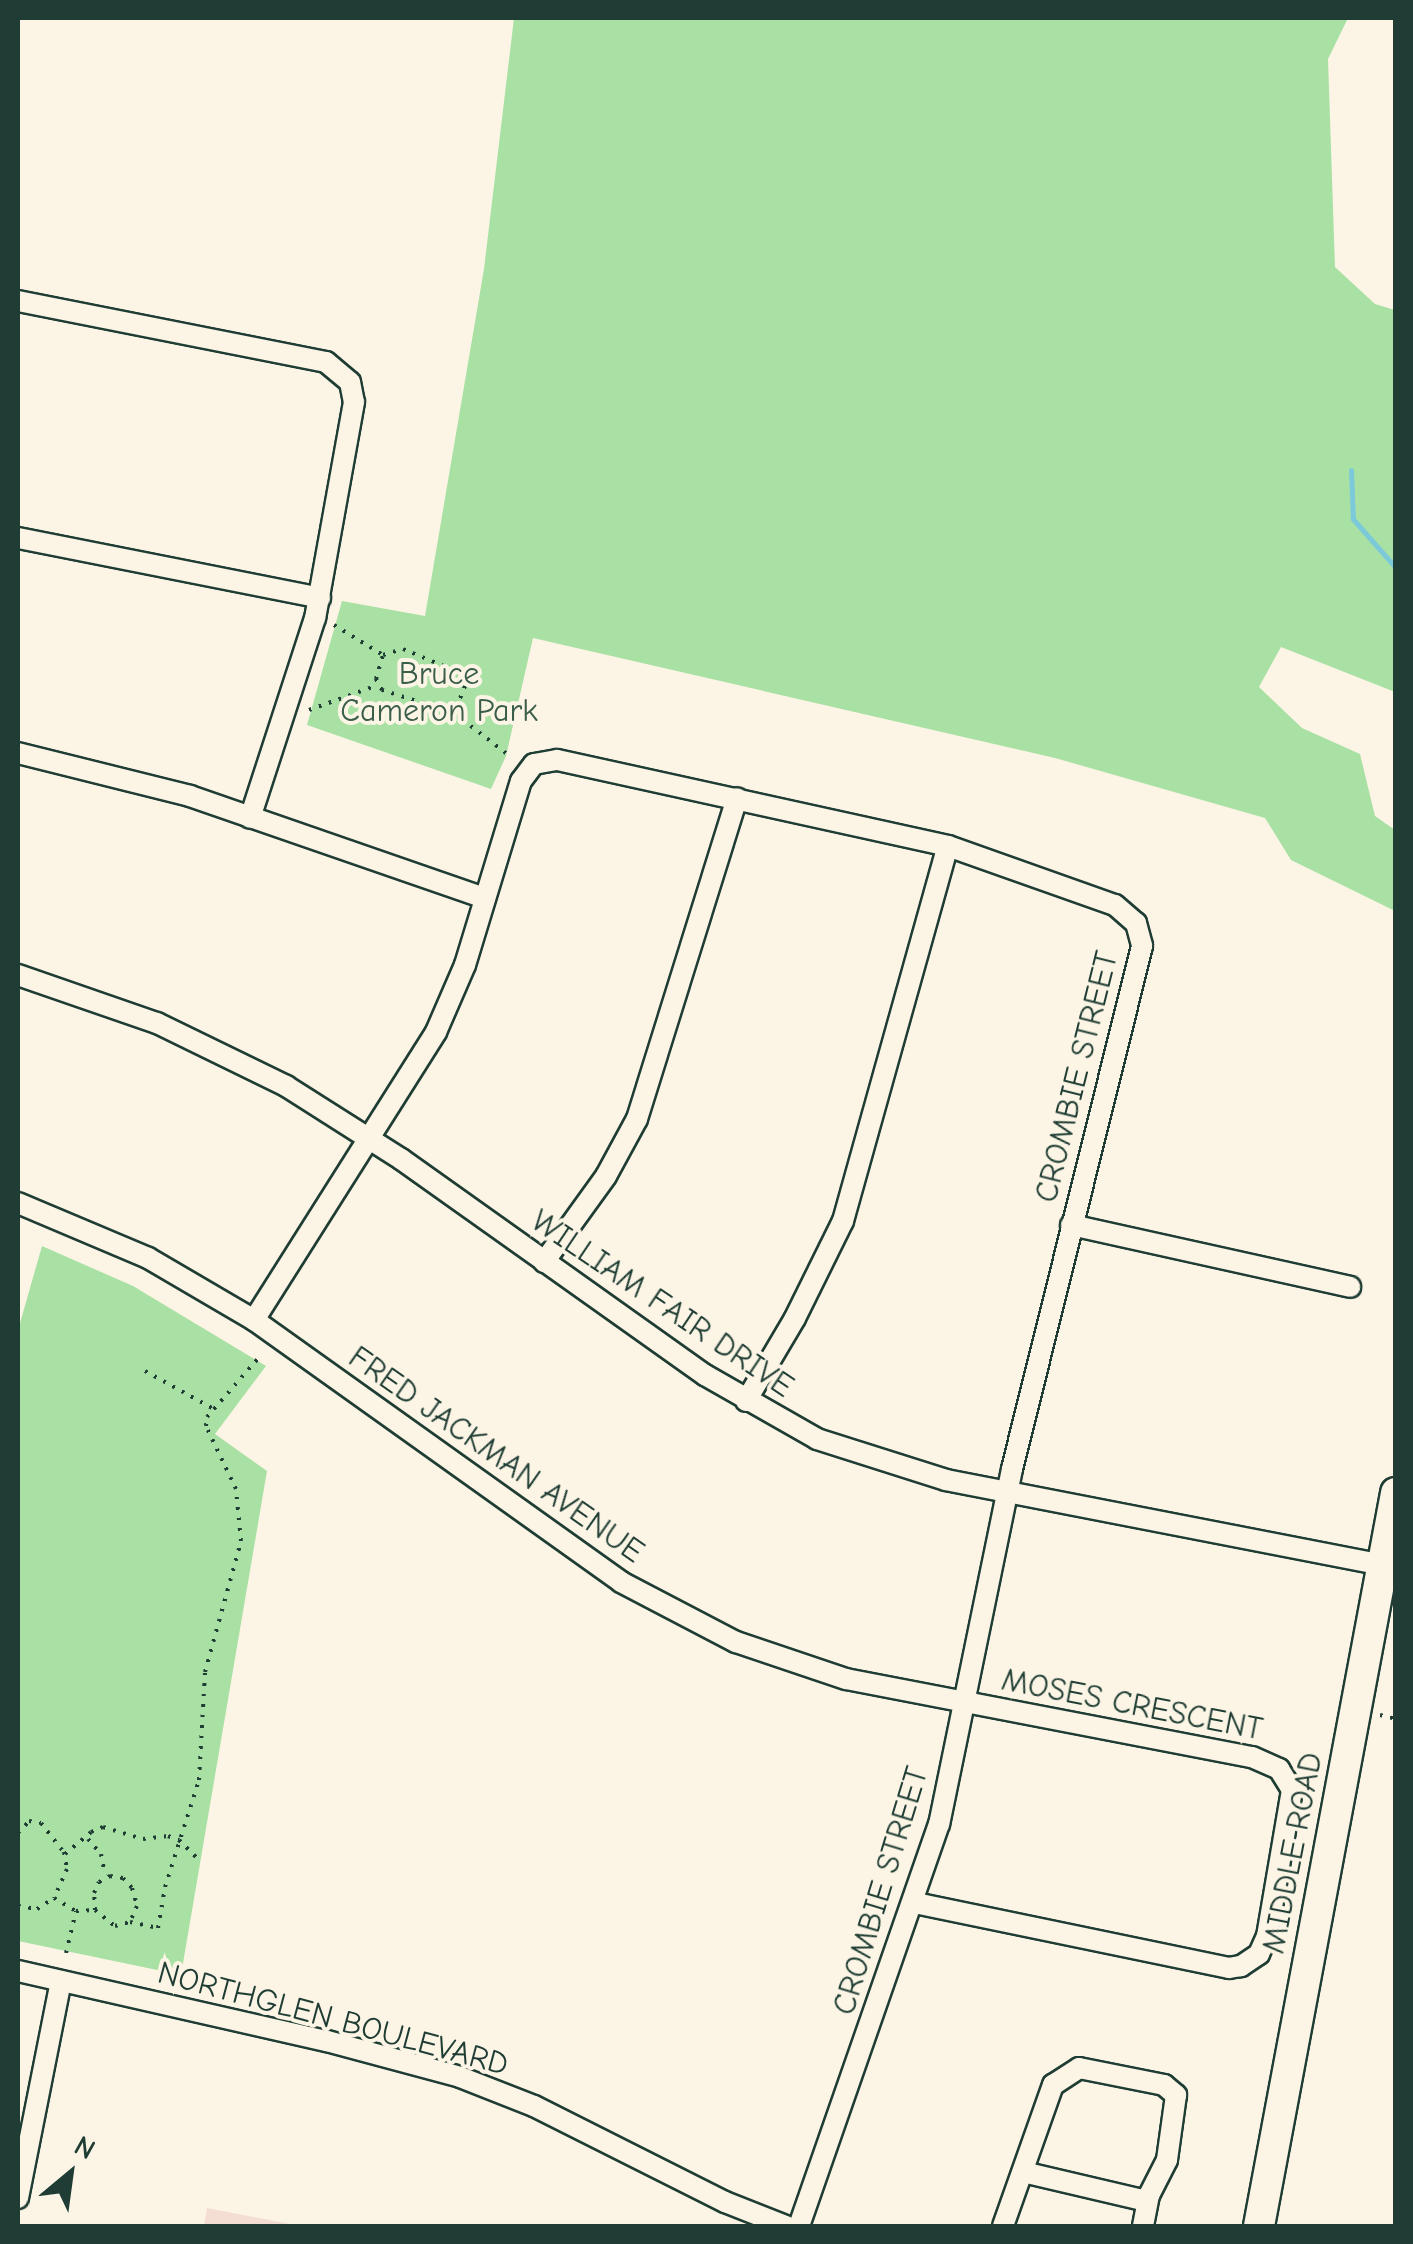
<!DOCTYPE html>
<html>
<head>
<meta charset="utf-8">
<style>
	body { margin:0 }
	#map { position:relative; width:1413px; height:2244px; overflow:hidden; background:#fcf5e5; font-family:"Comic Neue",sans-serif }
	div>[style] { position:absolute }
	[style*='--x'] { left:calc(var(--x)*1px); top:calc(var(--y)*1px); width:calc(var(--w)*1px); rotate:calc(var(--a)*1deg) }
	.built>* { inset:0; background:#f4ddd2 }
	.green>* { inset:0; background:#a9e1a5 }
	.stream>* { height:5px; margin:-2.5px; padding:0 2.5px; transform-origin:2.5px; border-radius:2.5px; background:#7cc9da }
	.path>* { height:4px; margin-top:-2px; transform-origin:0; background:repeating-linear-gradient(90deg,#1f3d34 0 2.5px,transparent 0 10.5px) }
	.roads { filter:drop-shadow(2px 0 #1f3d34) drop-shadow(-2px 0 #1f3d34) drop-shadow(0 2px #1f3d34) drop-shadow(0 -2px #1f3d34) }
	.street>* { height:20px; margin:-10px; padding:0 10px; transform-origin:10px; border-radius:10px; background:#fcf5e5 }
	.secondary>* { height:30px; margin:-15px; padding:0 15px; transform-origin:15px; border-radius:15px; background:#fcf5e5 }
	span { translate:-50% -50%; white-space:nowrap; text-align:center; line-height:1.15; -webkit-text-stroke:8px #fcf5e5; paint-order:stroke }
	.park-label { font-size:32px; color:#3b5e4b }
	.street-label { font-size:32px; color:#1f3d34 }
	.frame { position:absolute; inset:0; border:20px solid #1f3d34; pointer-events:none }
	.north { position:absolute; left:20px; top:2124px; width:100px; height:100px; -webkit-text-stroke:8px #fcf5e5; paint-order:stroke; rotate:29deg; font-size:28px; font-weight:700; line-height:40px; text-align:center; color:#1f3d34 }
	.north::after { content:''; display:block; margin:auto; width:35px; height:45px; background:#1f3d34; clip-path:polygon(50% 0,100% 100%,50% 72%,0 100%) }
</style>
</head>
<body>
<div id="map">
	<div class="built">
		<i style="clip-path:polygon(207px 2208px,300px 2226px,204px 2226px)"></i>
	</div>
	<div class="green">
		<i style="clip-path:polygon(514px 18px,1348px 18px,1328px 59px,1335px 267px,1375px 304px,1395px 310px,1395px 692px,1281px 647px,1259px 687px,1302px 728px,1360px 754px,1375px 816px,1395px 830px,1395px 911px,1291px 860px,1265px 818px,1055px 758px,533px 638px,506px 756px,491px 789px,307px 725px,342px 601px,425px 616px,484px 269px)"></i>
		<i style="clip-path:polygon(42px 1246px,133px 1286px,266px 1366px,215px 1434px,267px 1471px,181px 1975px,18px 1941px,18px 1330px)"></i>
	</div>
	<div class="stream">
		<i style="--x:1351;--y:470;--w:49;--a:87.7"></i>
		<i style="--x:1353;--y:519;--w:65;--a:48.7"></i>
	</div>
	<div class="path">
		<i style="--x:334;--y:625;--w:57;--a:31.5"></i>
		<i style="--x:309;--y:710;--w:73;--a:-19.9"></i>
		<i style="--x:454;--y:713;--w:76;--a:-162.3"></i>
		<i style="--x:382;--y:690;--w:13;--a:-119"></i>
		<i style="--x:376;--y:679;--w:25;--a:-74"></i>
		<i style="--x:383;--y:655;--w:21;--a:-17"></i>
		<i style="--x:403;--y:649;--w:60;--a:22.7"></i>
		<i style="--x:458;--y:672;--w:16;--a:63"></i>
		<i style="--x:465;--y:686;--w:29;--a:112"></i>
		<i style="--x:454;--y:713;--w:72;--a:37.7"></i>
		<i style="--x:145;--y:1371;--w:77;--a:28.9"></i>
		<i style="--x:1380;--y:1715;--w:16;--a:14"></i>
		<i style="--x:18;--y:1833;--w:16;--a:-47"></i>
		<i style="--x:29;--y:1821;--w:12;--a:9"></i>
		<i style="--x:41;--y:1823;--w:37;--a:52"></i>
		<i style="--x:64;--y:1852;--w:17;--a:80"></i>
		<i style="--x:67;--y:1869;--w:32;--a:114"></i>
		<i style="--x:88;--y:1839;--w:20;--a:49"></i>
		<i style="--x:101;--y:1854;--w:21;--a:79"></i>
		<i style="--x:18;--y:1848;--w:12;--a:90"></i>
		<i style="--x:65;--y:1854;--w:34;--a:-40"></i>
		<i style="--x:91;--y:1832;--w:13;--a:-23"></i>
		<i style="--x:103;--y:1827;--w:42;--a:16.7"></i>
		<i style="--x:143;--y:1839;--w:25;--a:-7"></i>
		<i style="--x:168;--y:1836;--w:12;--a:20"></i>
		<i style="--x:179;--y:1840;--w:30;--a:45"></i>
		<i style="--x:18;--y:1906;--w:19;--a:9"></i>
		<i style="--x:37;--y:1909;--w:20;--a:-33"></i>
		<i style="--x:54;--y:1898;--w:26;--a:31"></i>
		<i style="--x:95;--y:1910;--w:17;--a:-93"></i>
		<i style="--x:94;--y:1893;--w:12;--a:-66"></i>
		<i style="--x:99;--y:1882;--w:13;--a:-29"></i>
		<i style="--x:110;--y:1876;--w:13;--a:9"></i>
		<i style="--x:123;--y:1878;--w:13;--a:48"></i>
		<i style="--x:132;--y:1888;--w:19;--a:74"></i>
		<i style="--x:137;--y:1906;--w:17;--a:114"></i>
		<i style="--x:66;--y:1953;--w:43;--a:-76.6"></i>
		<i style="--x:76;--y:1911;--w:19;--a:-3"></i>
		<i style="--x:95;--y:1910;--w:26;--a:39"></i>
		<i style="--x:115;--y:1926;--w:16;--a:-15"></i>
		<i style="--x:130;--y:1922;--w:29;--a:12"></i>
		<i style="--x:158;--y:1928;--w:42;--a:-80.3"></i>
		<i style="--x:165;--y:1887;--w:112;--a:-72.4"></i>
		<i style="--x:199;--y:1780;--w:108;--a:-86.8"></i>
		<i style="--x:205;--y:1672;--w:136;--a:-74.6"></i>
		<i style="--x:241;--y:1541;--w:52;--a:-95.5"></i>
		<i style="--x:236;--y:1489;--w:70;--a:-115.5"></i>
		<i style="--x:206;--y:1426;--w:9;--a:-84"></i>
		<i style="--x:207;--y:1417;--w:82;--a:-48.9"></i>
	</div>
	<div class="roads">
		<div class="street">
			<i style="--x:18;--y:301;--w:314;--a:11.2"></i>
			<i style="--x:326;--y:362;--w:31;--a:40"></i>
			<i style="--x:350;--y:382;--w:20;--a:79"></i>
			<i style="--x:354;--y:402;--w:219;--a:100.2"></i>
			<i style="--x:315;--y:618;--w:210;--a:108"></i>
			<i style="--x:18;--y:538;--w:308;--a:11.2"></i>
			<i style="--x:18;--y:753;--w:177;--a:14"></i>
			<i style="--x:190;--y:796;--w:312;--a:19.1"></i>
			<i style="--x:18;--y:975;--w:147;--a:19.1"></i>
			<i style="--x:157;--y:1023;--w:144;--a:26"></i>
			<i style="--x:286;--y:1086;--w:136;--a:32.4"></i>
			<i style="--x:401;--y:1159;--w:373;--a:35.4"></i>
			<i style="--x:705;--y:1375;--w:129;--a:29.7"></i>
			<i style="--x:817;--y:1439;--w:135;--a:17.6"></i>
			<i style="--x:946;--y:1480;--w:445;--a:11"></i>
			<i style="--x:18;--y:1203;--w:141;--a:22.9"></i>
			<i style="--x:148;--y:1258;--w:123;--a:30.3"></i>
			<i style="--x:254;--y:1320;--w:451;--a:35.5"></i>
			<i style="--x:621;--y:1582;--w:130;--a:27.6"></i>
			<i style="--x:736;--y:1642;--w:116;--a:18.6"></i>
			<i style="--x:846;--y:1679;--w:413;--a:10.9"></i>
			<i style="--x:1252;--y:1757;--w:30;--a:24"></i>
			<i style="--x:1279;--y:1769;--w:25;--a:58"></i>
			<i style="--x:1292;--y:1790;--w:148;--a:99.7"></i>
			<i style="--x:1267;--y:1936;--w:20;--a:114"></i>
			<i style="--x:1259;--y:1954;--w:22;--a:146"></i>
			<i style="--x:1241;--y:1966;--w:12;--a:171"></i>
			<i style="--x:1229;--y:1968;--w:321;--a:-168.3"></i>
			<i style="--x:1071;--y:1225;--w:286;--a:12.5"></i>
			<i style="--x:544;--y:1262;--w:106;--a:-54.2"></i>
			<i style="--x:606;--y:1176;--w:65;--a:-61.5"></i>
			<i style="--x:637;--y:1119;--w:336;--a:-72.7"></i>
			<i style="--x:254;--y:1320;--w:341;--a:-57.7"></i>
			<i style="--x:436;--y:1032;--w:73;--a:-66.6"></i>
			<i style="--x:465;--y:965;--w:192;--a:-73.1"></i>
			<i style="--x:521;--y:781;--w:21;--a:-53"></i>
			<i style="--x:534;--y:764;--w:23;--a:-10"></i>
			<i style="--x:557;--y:760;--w:400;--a:12.4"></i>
			<i style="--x:948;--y:846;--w:177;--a:19.5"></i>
			<i style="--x:1115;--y:905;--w:28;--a:41"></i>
			<i style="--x:1136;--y:923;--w:24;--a:75"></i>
			<i style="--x:1142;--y:946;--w:539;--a:103.96"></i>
			<i style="--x:1012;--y:1469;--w:362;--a:101.6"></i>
			<i style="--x:939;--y:1824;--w:426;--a:109.2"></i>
			<i style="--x:746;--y:1401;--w:96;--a:-59.4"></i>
			<i style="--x:795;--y:1318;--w:108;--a:-63.7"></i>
			<i style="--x:843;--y:1221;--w:389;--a:-74.4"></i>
			<i style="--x:18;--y:1971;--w:317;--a:12.8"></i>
			<i style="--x:327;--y:2041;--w:138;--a:15.1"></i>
			<i style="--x:460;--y:2077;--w:79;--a:21.4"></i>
			<i style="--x:534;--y:2106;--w:214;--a:26.7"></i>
			<i style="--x:725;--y:2202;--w:66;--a:21.5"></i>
			<i style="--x:1023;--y:2172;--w:127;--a:13.2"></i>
			<i style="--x:18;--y:2198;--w:221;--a:-78.8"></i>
			<i style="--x:1003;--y:2226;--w:150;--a:-70.5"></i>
			<i style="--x:1053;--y:2085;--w:31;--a:-33"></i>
			<i style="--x:1079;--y:2068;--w:87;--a:11.3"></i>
			<i style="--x:1164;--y:2085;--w:16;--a:40"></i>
			<i style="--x:1176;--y:2095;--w:66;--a:97.9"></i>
			<i style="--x:1167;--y:2160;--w:39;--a:117"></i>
			<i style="--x:1149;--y:2195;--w:32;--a:101"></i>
		</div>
		<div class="secondary">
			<i style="--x:1259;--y:2226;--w:746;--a:-79.41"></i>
		</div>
	</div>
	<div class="park-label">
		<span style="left:439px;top:693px">Bruce<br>Cameron Park</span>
	</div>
	<div class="street-label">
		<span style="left:1077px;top:1077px;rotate:-76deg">CROMBIE STREET</span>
		<span style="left:662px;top:1304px;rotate:34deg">WILLIAM FAIR DRIVE</span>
		<span style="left:496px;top:1455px;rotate:35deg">FRED JACKMAN AVENUE</span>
		<span style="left:1132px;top:1705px;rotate:11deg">MOSES CRESCENT</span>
		<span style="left:1293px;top:1853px;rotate:-79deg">MIDDLE ROAD</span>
		<span style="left:881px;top:1891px;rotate:-73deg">CROMBIE STREET</span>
		<span style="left:333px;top:2019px;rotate:15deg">NORTHGLEN BOULEVARD</span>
	</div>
	<div class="frame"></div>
	<div class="north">N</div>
</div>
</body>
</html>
